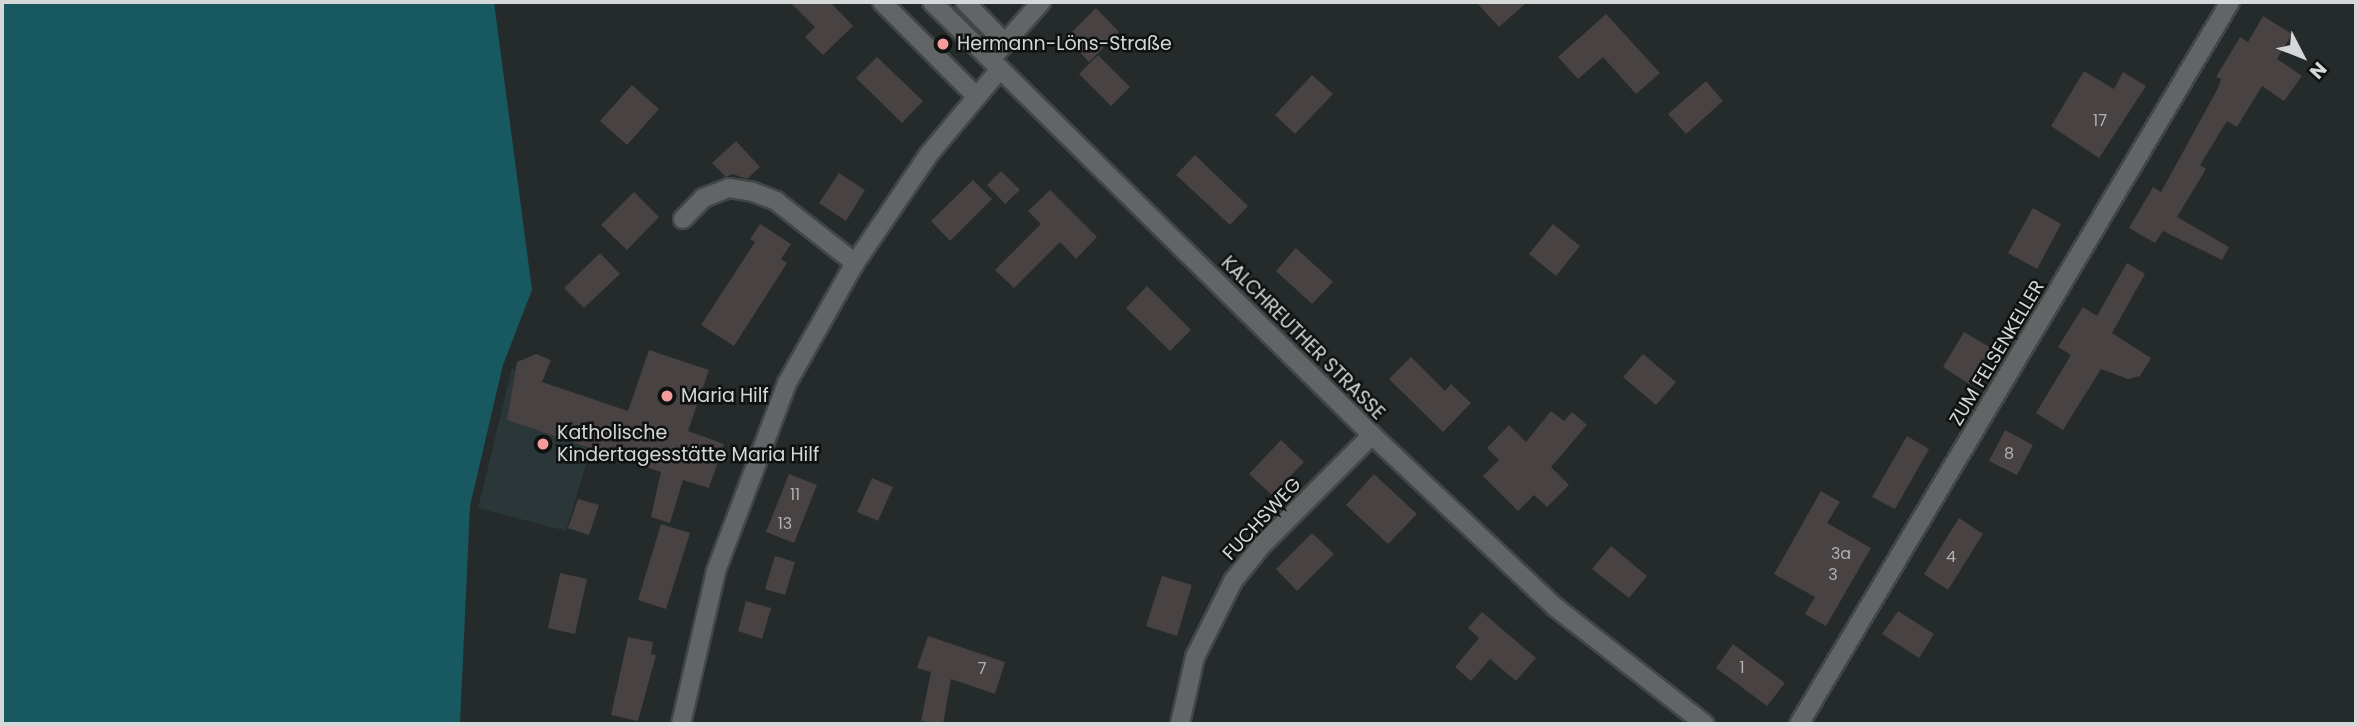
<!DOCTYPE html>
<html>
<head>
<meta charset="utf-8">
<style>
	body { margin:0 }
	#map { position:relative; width:2358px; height:726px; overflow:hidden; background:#252a2b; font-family:Poppins,sans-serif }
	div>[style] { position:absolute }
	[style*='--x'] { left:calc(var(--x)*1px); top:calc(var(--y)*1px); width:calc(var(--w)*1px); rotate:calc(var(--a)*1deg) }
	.built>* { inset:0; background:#2a3638 }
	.forest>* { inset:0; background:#185860 }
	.building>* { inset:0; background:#484242 }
	.roads { filter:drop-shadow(2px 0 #414647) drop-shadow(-2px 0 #414647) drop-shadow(0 2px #414647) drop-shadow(0 -2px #414647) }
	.minor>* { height:18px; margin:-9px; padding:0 9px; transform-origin:9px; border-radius:9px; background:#626465 }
	.dots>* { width:19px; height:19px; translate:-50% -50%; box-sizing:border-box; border:4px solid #101212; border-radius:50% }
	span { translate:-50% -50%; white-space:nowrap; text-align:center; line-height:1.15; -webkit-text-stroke:5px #101212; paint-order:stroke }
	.number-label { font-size:16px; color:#b2b2b3 }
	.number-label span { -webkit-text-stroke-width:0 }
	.poi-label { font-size:19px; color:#d5d8d9 }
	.left { translate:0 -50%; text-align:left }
	.street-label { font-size:19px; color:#d5d8d9 }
	.frame { position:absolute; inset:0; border:4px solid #d5d8d9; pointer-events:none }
	.north { position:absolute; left:2267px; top:21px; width:70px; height:70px; -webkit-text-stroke:5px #101212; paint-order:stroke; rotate:132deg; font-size:19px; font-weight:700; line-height:28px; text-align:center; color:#d5d8d9 }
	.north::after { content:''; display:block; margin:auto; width:24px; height:32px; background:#d5d8d9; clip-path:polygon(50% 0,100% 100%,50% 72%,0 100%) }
</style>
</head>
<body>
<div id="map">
	<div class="built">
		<i style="clip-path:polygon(512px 368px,601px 415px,566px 531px,478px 508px)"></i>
	</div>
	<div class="forest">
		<i style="clip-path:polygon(2px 2px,494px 2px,532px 290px,503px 365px,470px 506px,460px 724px,2px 724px)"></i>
	</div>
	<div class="building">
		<i style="clip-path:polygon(790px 2px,830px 2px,853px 26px,823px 55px,805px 37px,815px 27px)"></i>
		<i style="clip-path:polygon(1476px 2px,1527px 2px,1499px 27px)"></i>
		<i style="clip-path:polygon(1096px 8px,1119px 32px,1089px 62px,1066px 38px)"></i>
		<i style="clip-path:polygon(1606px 14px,1660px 73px,1636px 94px,1603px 57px,1578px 79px,1558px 57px)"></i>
		<i style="clip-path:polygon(2263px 16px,2292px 34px,2277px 59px,2302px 76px,2284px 101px,2262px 86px,2237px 127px,2227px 121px,2200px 165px,2206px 169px,2177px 217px,2229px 247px,2222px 260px,2163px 231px,2155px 243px,2129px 228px,2153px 187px,2161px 192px,2218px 88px,2221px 79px,2216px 77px,2240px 37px,2248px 42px)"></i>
		<i style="clip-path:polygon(1098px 55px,1130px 87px,1111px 106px,1079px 74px)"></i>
		<i style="clip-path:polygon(877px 57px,923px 101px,902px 123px,856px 78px)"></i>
		<i style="clip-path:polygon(2084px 71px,2114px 89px,2123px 72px,2146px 86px,2099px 158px,2051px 126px)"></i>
		<i style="clip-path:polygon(1312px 75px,1333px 94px,1295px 134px,1275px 115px)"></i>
		<i style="clip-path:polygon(1706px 81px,1723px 101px,1686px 134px,1668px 114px)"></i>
		<i style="clip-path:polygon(632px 85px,659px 109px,627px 145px,600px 121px)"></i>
		<i style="clip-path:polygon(736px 141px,760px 167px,747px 179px,733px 174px,726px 177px,712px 163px)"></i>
		<i style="clip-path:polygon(1195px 155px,1248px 206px,1230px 225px,1176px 175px)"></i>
		<i style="clip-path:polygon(1001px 171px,1020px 190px,1005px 204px,987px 185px)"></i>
		<i style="clip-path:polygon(839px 173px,865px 190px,846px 221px,819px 203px)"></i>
		<i style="clip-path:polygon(973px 180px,992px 199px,950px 241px,931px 221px)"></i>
		<i style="clip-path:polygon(1050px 190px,1097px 237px,1076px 259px,1060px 242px,1014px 288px,995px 270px,1041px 224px,1028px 211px)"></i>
		<i style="clip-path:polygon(634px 192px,659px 217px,627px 250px,601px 225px)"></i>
		<i style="clip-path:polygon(2033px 208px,2061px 224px,2037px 269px,2008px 253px)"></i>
		<i style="clip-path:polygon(760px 224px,791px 244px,781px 259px,787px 263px,734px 346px,701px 325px,755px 242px,750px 239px)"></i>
		<i style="clip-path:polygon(1553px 224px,1580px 246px,1556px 276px,1529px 254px)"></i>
		<i style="clip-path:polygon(1296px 248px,1333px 282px,1312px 304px,1276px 271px)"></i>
		<i style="clip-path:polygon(600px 253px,620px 274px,584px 308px,564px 288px)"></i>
		<i style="clip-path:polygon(2127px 263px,2145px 274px,2112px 333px,2151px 358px,2140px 376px,2128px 379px,2101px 369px,2063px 430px,2036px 413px,2071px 355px,2058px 347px,2083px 307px,2097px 316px)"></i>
		<i style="clip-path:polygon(1147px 286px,1191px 330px,1170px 351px,1126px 308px)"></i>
		<i style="clip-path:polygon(1964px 332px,1991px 348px,1969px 384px,1943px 367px)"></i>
		<i style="clip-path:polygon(649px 350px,709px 370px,688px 431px,724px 444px,709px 488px,683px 480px,670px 523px,651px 517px,661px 472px,507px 420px,517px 362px,536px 354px,551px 360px,542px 382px,628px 411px)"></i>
		<i style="clip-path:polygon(1643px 354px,1676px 382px,1656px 405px,1623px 377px)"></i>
		<i style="clip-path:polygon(1411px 357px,1445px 391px,1451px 384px,1471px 403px,1443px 432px,1389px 379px)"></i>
		<i style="clip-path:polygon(1551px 411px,1564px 421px,1572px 412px,1587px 425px,1551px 467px,1569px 485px,1547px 507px,1534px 495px,1518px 511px,1483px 476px,1499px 460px,1487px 448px,1509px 425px,1526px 442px)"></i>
		<i style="clip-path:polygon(2005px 430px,2033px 445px,2017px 475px,1989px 461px)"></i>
		<i style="clip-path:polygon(1907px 436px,1929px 449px,1895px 509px,1872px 497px)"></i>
		<i style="clip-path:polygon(1281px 440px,1304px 462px,1272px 495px,1249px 474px)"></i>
		<i style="clip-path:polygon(789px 474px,817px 485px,794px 543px,766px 532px)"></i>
		<i style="clip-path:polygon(1374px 474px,1417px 514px,1388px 544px,1346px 505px)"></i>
		<i style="clip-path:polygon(872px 478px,893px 487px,878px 521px,857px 512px)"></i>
		<i style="clip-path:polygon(1821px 491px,1840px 502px,1827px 523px,1871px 548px,1826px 626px,1805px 614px,1815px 597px,1774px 574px)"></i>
		<i style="clip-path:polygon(578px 499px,599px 505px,589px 535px,568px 528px)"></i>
		<i style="clip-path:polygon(1959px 518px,1983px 534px,1948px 590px,1924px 574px)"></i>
		<i style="clip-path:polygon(661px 524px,690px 533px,666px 609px,638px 600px)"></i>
		<i style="clip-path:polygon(1312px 533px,1334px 554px,1297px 591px,1276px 569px)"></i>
		<i style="clip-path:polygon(1611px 546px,1647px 576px,1629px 598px,1592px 569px)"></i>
		<i style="clip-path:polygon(775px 556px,795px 562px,785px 595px,765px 589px)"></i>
		<i style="clip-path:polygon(560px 573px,587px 579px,575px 634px,548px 628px)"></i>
		<i style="clip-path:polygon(1162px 576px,1192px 585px,1177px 636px,1146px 626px)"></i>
		<i style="clip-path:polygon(746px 601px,771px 608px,762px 639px,738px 631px)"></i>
		<i style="clip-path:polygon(1898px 611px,1934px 634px,1919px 658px,1882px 634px)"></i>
		<i style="clip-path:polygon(1482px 612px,1536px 658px,1516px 681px,1490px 659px,1471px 681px,1455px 667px,1479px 638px,1468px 628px)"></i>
		<i style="clip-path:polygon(928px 636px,1005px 662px,995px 694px,951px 679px,943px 724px,921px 721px,931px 672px,917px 668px)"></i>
		<i style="clip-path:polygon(628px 637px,653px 642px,651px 654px,656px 655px,638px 721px,611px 715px)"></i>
		<i style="clip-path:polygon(1733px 644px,1785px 683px,1767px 706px,1716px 668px)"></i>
	</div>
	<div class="roads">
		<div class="minor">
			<i style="--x:882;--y:2;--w:132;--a:45"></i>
			<i style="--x:932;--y:2;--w:617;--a:44.54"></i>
			<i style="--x:1372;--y:435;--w:251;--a:43.2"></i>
			<i style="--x:1555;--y:607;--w:190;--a:38"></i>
			<i style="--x:965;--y:2;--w:57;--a:45.7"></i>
			<i style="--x:991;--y:59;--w:76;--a:-48.7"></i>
			<i style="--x:683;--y:219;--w:29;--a:-46"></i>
			<i style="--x:703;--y:198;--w:28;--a:-21"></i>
			<i style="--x:729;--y:188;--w:24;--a:9"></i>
			<i style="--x:753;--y:192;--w:25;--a:21"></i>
			<i style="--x:776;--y:201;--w:100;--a:38.1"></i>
			<i style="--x:681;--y:724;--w:157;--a:-77.1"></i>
			<i style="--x:716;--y:571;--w:201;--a:-69.3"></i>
			<i style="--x:787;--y:383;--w:138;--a:-60.5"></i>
			<i style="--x:855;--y:263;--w:132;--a:-55.8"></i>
			<i style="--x:929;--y:154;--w:111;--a:-50.1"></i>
			<i style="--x:1180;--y:724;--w:69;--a:-77.4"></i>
			<i style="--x:1195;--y:657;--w:85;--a:-63.4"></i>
			<i style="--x:1233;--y:581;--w:46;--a:-51.1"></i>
			<i style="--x:1262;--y:545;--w:156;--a:-45"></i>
			<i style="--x:1799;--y:724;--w:841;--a:-59.16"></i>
		</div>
	</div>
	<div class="dots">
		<i style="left:943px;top:44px;background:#f59b9c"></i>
		<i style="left:667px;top:396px;background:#f59b9c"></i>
		<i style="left:543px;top:444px;background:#f59b9c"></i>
	</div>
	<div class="number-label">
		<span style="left:2100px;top:121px">17</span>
		<span style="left:2009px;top:454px">8</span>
		<span style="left:795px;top:495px">11</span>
		<span style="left:785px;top:524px">13</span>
		<span style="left:1841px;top:554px">3a</span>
		<span style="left:1951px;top:557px">4</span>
		<span style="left:1833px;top:575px">3</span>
		<span style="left:1742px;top:668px">1</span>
		<span style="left:982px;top:669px">7</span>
	</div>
	<div class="poi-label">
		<span class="left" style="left:957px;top:44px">Hermann-Löns-Straße</span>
		<span class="left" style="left:681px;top:396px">Maria Hilf</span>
		<span class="left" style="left:557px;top:444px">Katholische<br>Kindertagesstätte Maria Hilf</span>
	</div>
	<div class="street-label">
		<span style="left:1303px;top:338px;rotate:45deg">KALCHREUTHER STRASSE</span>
		<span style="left:1997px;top:353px;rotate:-59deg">ZUM FELSENKELLER</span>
		<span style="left:1262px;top:519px;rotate:-47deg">FUCHSWEG</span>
	</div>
	<div class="frame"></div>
	<div class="north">N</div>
</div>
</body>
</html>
